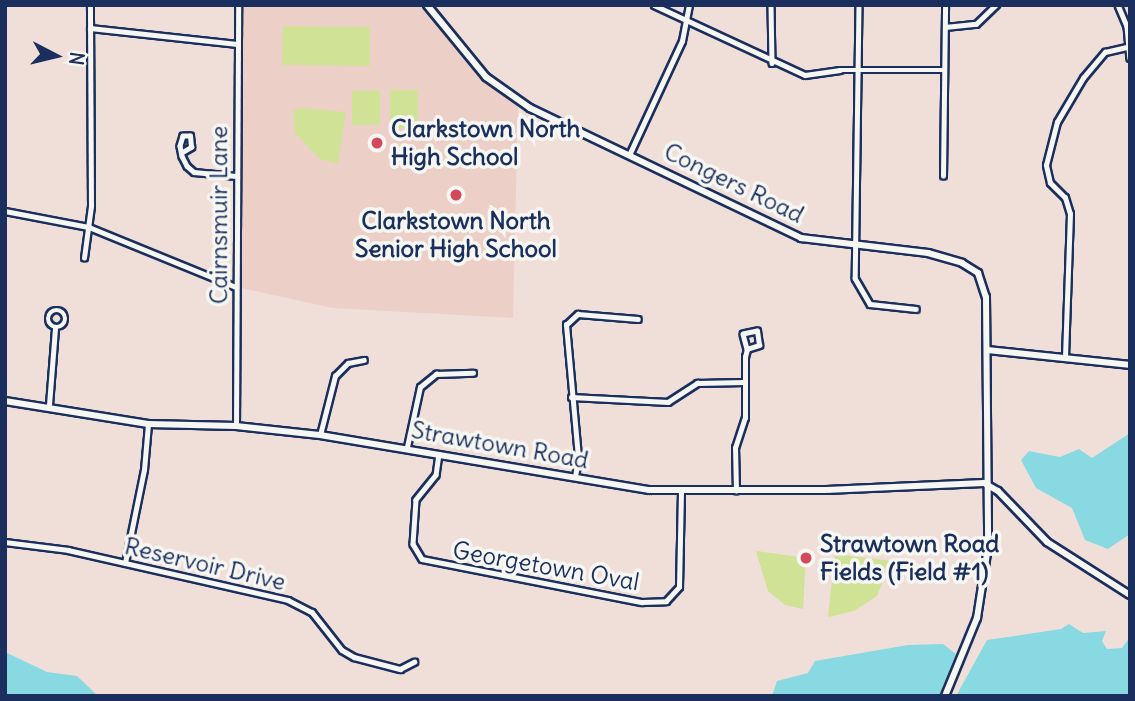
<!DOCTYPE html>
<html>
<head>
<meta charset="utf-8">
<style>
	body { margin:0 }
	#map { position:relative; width:1135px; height:701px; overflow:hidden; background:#f0dfd8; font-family:Delius,sans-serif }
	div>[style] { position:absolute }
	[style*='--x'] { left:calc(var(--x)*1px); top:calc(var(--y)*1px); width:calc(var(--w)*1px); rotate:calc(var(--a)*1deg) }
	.built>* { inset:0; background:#eccfc6 }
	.green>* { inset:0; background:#cfe296 }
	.water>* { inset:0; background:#88d9e2 }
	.pier>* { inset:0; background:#f0dfd8 }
	.roads { filter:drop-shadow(2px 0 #1b2f5e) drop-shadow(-2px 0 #1b2f5e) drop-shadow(0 2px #1b2f5e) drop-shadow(0 -2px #1b2f5e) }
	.minor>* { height:4.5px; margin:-2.25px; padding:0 2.25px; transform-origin:2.25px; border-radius:2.25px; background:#f6f6f2 }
	.minor>.ring { margin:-2.25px; padding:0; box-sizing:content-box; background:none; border:4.5px solid #f6f6f2; border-radius:50% }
	.tertiary>* { height:6px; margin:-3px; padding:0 3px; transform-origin:3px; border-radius:3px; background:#f6f6f2 }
	.dots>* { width:19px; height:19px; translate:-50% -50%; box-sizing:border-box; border:4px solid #f6f6f2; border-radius:50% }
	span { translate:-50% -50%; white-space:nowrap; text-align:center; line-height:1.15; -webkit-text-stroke:7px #f6f6f2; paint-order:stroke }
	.poi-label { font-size:24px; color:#1b2f5e; font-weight:700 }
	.left { translate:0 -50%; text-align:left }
	.street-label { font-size:24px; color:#1b2f5e }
	.frame { position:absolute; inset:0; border:7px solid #1b2f5e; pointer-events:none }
	.north { position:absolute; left:21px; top:21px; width:70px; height:70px; -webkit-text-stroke:5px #f6f6f2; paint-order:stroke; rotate:97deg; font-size:19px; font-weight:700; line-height:28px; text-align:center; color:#1b2f5e }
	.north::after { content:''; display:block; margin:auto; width:24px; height:32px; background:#1b2f5e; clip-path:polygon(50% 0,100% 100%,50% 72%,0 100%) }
</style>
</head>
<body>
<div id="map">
	<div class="built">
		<i style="clip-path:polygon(238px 5px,427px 5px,481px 72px,518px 102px,513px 318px,333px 308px,237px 287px)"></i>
	</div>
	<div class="green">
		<i style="clip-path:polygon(283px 26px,370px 27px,370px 66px,282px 65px)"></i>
		<i style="clip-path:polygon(380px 90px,380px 125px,352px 125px,352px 91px)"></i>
		<i style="clip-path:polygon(390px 90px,418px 90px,418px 128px,390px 128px)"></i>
		<i style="clip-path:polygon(300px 108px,346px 112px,338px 164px,320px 159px,295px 133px,293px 111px)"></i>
		<i style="clip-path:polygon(756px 551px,806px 558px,803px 609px,785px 605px,768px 591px)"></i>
		<i style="clip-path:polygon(835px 554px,891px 561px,877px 596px,854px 611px,828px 617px)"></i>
	</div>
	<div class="water">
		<i style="clip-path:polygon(1130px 433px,1130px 534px,1108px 549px,1085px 540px,1072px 508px,1036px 488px,1021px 460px,1029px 451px,1060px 457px,1079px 449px,1092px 458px)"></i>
		<i style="clip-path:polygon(1069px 624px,1083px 633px,1106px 631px,1102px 641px,1107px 649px,1122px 648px,1130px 637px,1130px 696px,956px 696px,987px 640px,1061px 629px)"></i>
		<i style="clip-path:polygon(943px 644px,956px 654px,939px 696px,772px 696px,777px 681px,808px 673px,815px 661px,908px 645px)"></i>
		<i style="clip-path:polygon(5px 652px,47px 672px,77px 676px,98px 696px,5px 696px)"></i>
	</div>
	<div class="pier">
		<i style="clip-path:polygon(979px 647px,956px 696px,952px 696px,974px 648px)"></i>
	</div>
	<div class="roads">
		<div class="minor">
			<i style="--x:654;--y:5;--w:166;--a:24.9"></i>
			<i style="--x:805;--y:75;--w:35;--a:-8"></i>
			<i style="--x:840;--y:70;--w:104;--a:0"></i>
			<i style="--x:771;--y:5;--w:58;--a:89"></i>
			<i style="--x:859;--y:5;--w:273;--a:90.8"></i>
			<i style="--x:855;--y:278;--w:30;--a:60"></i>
			<i style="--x:870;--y:304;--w:46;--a:6.2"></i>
			<i style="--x:1118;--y:5;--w:23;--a:67"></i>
			<i style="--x:1127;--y:26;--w:32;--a:85"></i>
			<i style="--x:945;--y:27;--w:31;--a:-6"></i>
			<i style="--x:976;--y:24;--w:28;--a:-44"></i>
			<i style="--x:90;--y:28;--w:148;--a:6.2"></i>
			<i style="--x:181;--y:153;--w:12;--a:-31"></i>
			<i style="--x:191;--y:147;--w:11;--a:-95"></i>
			<i style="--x:190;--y:136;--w:7;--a:180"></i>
			<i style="--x:183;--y:136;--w:10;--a:107"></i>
			<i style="--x:180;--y:146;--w:10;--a:79"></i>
			<i style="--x:182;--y:156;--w:11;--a:63"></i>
			<i style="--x:187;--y:166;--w:9;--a:41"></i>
			<i style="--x:194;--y:172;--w:42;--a:5.4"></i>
			<i style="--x:630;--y:153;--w:123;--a:-65.1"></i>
			<i style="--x:682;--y:41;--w:37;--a:-79"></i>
			<i style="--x:943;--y:176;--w:171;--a:-89.3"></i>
			<i style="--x:5;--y:211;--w:86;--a:10.8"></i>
			<i style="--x:89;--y:227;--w:159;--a:22.2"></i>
			<i style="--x:84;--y:258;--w:52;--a:-82.3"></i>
			<i style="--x:91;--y:206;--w:201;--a:-90.3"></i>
			<i class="ring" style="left:48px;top:310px;width:13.5px;height:13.5px"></i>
			<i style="--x:1065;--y:357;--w:143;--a:-88"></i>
			<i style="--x:1070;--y:214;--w:17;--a:-107"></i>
			<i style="--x:1065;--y:198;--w:21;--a:-135"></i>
			<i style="--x:1050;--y:183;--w:18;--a:-103"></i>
			<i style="--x:1046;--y:165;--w:44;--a:-75.7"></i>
			<i style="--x:1057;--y:122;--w:51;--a:-59.4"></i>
			<i style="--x:1083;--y:78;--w:34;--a:-50"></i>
			<i style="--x:1105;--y:52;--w:23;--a:-13"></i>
			<i style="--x:571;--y:397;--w:97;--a:3"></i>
			<i style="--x:668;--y:402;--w:35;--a:-33"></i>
			<i style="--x:697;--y:383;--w:47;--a:-1.2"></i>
			<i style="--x:49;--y:405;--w:77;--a:-85.5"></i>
			<i style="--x:236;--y:426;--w:421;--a:-89.7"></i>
			<i style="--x:320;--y:435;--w:61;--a:-75.7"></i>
			<i style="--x:335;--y:376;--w:18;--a:-45"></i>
			<i style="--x:348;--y:363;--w:16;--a:-11"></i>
			<i style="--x:407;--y:447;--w:61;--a:-77.8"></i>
			<i style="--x:420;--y:387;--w:21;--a:-39"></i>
			<i style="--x:436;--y:374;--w:37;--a:-2"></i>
			<i style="--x:439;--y:454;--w:21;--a:98"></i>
			<i style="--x:436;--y:475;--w:32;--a:129"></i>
			<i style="--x:416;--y:500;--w:44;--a:93.9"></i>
			<i style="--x:413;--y:544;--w:17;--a:59"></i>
			<i style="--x:422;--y:559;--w:224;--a:11.1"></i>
			<i style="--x:642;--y:602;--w:24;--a:-2"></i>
			<i style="--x:666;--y:601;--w:19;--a:-47"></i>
			<i style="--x:679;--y:587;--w:96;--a:-88.8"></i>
			<i style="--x:575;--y:477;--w:20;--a:-81"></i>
			<i style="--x:578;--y:457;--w:133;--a:-95.2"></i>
			<i style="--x:566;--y:325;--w:16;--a:-43"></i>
			<i style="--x:578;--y:314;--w:60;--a:4.8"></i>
			<i style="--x:736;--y:491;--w:43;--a:-91.3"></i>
			<i style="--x:735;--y:448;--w:32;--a:-72"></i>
			<i style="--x:745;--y:418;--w:61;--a:-90"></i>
			<i style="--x:745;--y:357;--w:8;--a:-76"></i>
			<i style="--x:747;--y:349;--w:13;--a:-18"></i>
			<i style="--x:759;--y:345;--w:14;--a:-98"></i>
			<i style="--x:757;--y:331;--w:14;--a:168"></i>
			<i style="--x:743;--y:334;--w:16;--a:75"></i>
			<i style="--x:5;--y:542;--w:64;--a:7.2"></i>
			<i style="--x:68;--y:550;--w:226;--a:12.8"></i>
			<i style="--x:288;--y:600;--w:27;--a:27"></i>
			<i style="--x:312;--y:612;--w:48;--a:51.7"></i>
			<i style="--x:342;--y:650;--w:14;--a:30"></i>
			<i style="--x:354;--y:657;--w:48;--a:14.6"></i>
			<i style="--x:400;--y:669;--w:16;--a:-27"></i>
			<i style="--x:125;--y:563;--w:95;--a:-78.5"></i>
			<i style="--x:144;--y:470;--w:46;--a:-85"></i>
		</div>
		<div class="tertiary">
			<i style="--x:427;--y:5;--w:93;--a:50.7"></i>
			<i style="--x:486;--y:77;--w:54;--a:35.2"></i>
			<i style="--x:530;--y:108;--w:301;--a:25.6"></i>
			<i style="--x:801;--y:238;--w:128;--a:6.7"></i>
			<i style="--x:928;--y:253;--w:35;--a:16"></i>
			<i style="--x:962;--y:263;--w:19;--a:32"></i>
			<i style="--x:978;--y:273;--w:25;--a:72"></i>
			<i style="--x:986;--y:297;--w:250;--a:89.5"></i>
			<i style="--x:988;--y:547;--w:72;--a:98.8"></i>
			<i style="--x:977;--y:618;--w:84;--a:112.3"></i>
			<i style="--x:988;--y:350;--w:143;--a:6"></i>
			<i style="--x:5;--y:401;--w:145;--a:9.1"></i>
			<i style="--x:148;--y:424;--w:88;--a:1.3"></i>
			<i style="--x:236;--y:426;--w:84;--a:6.1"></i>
			<i style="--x:320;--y:435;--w:334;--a:9.5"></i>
			<i style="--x:649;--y:490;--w:175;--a:0"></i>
			<i style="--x:824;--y:490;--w:160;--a:-2.5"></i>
			<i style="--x:984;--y:483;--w:16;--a:30"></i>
			<i style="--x:998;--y:491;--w:71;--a:46.1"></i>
			<i style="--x:1047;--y:542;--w:98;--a:32.6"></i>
		</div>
	</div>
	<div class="dots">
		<i style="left:377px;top:143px;background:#d1495b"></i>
		<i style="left:456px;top:195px;background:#d1495b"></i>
		<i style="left:806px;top:558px;background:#d1495b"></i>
	</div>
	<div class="poi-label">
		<span class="left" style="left:391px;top:143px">Clarkstown North<br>High School</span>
		<span style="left:456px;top:235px">Clarkstown North<br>Senior High School</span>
		<span class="left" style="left:820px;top:558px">Strawtown Road<br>Fields (Field #1)</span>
	</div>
	<div class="street-label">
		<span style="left:734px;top:183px;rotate:26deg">Congers Road</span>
		<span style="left:219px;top:215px;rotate:-90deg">Cairnsmuir Lane</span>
		<span style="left:500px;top:445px;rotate:10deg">Strawtown Road</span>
		<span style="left:205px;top:564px;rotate:13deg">Reservoir Drive</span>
		<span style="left:546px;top:566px;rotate:10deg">Georgetown Oval</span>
	</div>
	<div class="frame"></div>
	<div class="north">N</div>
</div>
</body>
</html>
